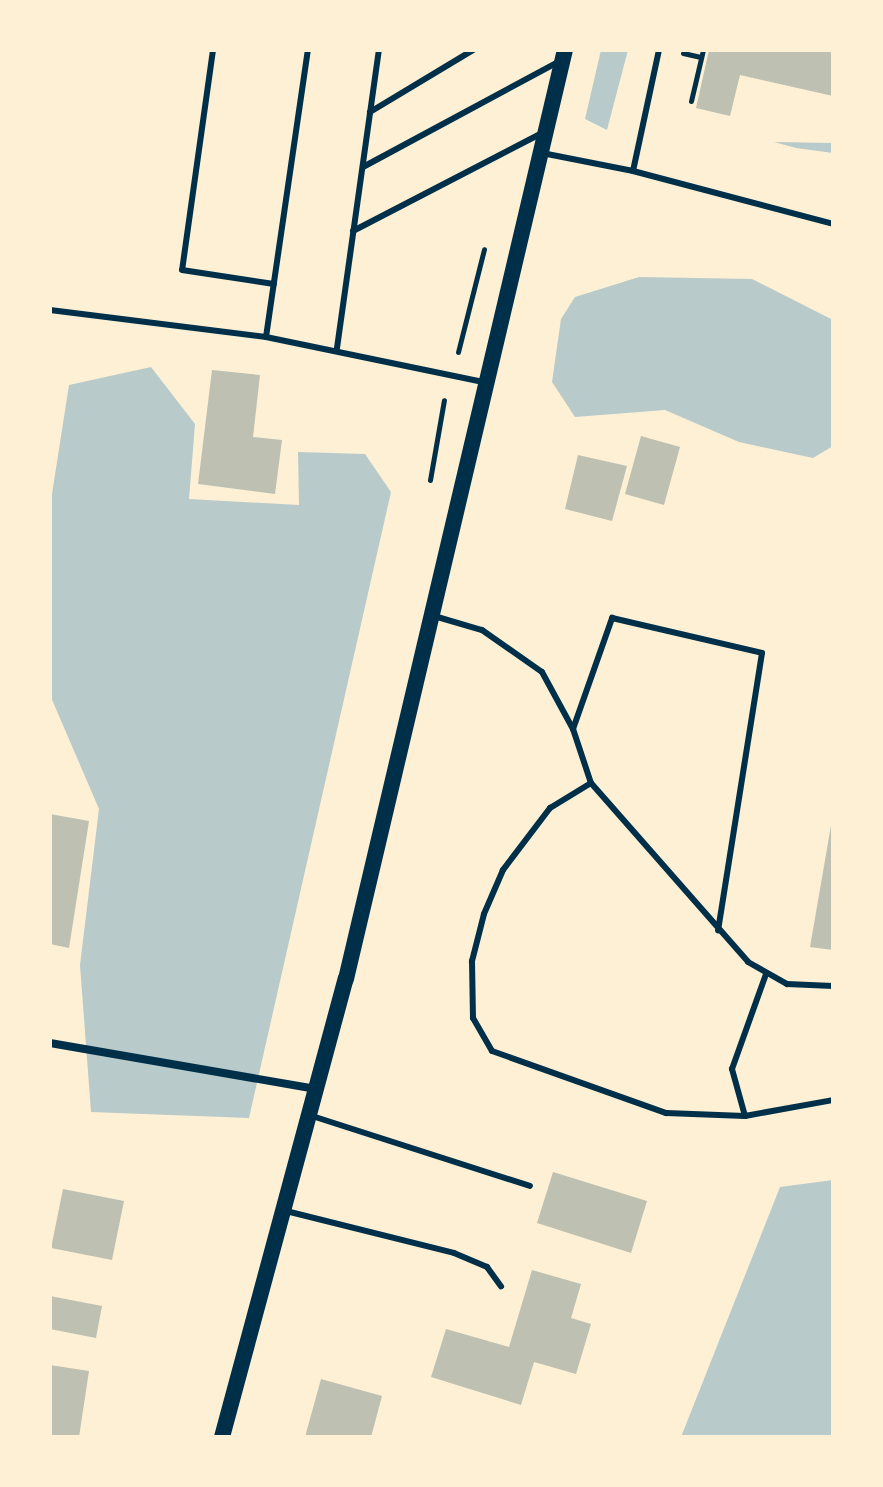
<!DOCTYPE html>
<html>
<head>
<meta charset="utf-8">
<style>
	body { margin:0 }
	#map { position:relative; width:883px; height:1487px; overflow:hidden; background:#fdf0d5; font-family:"PT Sans",sans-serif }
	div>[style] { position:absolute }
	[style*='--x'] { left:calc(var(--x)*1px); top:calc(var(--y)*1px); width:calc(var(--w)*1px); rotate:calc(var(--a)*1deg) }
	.green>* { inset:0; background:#b9caca }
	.building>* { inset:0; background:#bec0b2 }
	.path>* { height:5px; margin:-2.5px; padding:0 2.5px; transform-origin:2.5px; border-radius:2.5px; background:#003049 }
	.service>* { height:6px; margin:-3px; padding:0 3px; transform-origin:3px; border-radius:3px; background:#003049 }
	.minor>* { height:8px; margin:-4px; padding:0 4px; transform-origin:4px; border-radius:4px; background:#003049 }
	.secondary>* { height:16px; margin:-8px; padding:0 8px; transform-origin:8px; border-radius:8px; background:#003049 }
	span { translate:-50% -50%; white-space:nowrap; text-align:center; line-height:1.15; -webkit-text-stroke:6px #fdf0d5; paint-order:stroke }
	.frame { position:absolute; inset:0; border:52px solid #fdf0d5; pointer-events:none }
</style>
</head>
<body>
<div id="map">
	<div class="green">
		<i style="clip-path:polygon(601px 50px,628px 50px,607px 130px,585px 119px)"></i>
		<i style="clip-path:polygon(774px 142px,833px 143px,833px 153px,796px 148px)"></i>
		<i style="clip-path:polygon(639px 277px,752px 279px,833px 320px,833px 446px,813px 458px,739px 442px,665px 410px,575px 417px,552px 382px,561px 319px,575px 297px)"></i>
		<i style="clip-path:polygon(151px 367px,195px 424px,189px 499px,299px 505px,298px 452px,365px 454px,391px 492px,249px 1118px,91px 1112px,80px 965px,99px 809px,50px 695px,50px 507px,69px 385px)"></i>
		<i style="clip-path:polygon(833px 1180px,833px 1437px,681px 1437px,780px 1187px)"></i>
	</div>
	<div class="building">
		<i style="clip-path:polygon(709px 50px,833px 50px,833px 96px,740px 75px,730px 116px,696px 108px)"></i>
		<i style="clip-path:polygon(212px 370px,260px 375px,253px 437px,282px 440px,275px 494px,198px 484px)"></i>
		<i style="clip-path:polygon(641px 436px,680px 447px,664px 505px,625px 494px)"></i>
		<i style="clip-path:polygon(578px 455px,627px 466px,612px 521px,565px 509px)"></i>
		<i style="clip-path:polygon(50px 814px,89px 821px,69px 948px,50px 944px)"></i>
		<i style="clip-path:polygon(833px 814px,833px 950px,810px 947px)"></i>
		<i style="clip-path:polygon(553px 1172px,647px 1201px,631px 1253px,537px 1223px)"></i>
		<i style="clip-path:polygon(63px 1189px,124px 1201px,112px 1260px,51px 1248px)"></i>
		<i style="clip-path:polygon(532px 1270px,581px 1284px,571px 1318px,591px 1324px,576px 1374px,534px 1362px,521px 1405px,431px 1377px,446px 1329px,509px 1347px)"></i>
		<i style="clip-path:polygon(50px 1296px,102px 1306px,96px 1338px,50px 1329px)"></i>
		<i style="clip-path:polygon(50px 1365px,89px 1371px,79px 1437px,50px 1437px)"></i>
		<i style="clip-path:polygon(321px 1379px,382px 1396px,371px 1437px,305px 1437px)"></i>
	</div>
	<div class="path">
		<i style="--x:683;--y:53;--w:18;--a:13"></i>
		<i style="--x:691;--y:101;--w:52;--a:-76.8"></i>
		<i style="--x:458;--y:352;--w:106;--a:-75.8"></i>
		<i style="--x:430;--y:480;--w:81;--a:-80.1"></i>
	</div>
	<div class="service">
		<i style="--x:213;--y:50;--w:222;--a:98"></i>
		<i style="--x:182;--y:270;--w:93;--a:8.7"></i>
		<i style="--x:370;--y:112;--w:120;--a:-31"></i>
		<i style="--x:542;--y:153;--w:93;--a:11.2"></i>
		<i style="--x:633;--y:171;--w:124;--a:-77.9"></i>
		<i style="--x:363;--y:167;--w:224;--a:-28.3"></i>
		<i style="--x:633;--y:171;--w:207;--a:14.8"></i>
		<i style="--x:353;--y:231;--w:213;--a:-27.4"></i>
		<i style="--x:50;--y:310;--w:218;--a:7.1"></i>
		<i style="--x:266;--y:337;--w:223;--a:11.7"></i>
		<i style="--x:266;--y:337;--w:290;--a:-81.7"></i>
		<i style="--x:337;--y:348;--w:301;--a:-82"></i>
		<i style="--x:434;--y:616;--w:50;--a:16.3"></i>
		<i style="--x:482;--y:630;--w:73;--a:35"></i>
		<i style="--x:542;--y:672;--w:65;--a:61.5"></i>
		<i style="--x:573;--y:729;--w:57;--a:71.6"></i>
		<i style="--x:591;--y:783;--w:238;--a:48.7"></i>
		<i style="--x:748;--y:962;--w:45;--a:29.4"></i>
		<i style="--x:787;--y:984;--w:46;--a:2.5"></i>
		<i style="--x:573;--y:729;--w:118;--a:-70.6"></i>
		<i style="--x:612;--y:618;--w:154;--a:13.1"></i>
		<i style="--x:762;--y:653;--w:281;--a:99"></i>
		<i style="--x:591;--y:783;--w:48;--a:148.6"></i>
		<i style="--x:550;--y:808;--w:78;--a:127.2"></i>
		<i style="--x:503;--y:870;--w:48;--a:113.4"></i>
		<i style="--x:484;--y:914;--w:49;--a:104.3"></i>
		<i style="--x:472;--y:961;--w:57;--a:89"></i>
		<i style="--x:473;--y:1018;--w:38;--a:60"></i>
		<i style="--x:492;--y:1051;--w:185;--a:19.6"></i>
		<i style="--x:666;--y:1113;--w:79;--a:2.2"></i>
		<i style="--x:745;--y:1116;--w:89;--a:-10.3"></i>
		<i style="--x:309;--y:1115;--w:232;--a:17.8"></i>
		<i style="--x:745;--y:1116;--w:49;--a:-105.5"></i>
		<i style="--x:732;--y:1069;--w:101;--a:-70.3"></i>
		<i style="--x:286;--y:1211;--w:173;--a:14"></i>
		<i style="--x:454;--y:1253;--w:36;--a:23"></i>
		<i style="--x:487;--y:1267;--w:24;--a:54"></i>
	</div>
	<div class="minor">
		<i style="--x:50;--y:1043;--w:270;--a:9.8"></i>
	</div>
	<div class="secondary">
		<i style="--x:222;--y:1437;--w:474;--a:-74.9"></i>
		<i style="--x:346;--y:979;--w:954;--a:-76.74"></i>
	</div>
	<div class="frame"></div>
</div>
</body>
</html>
